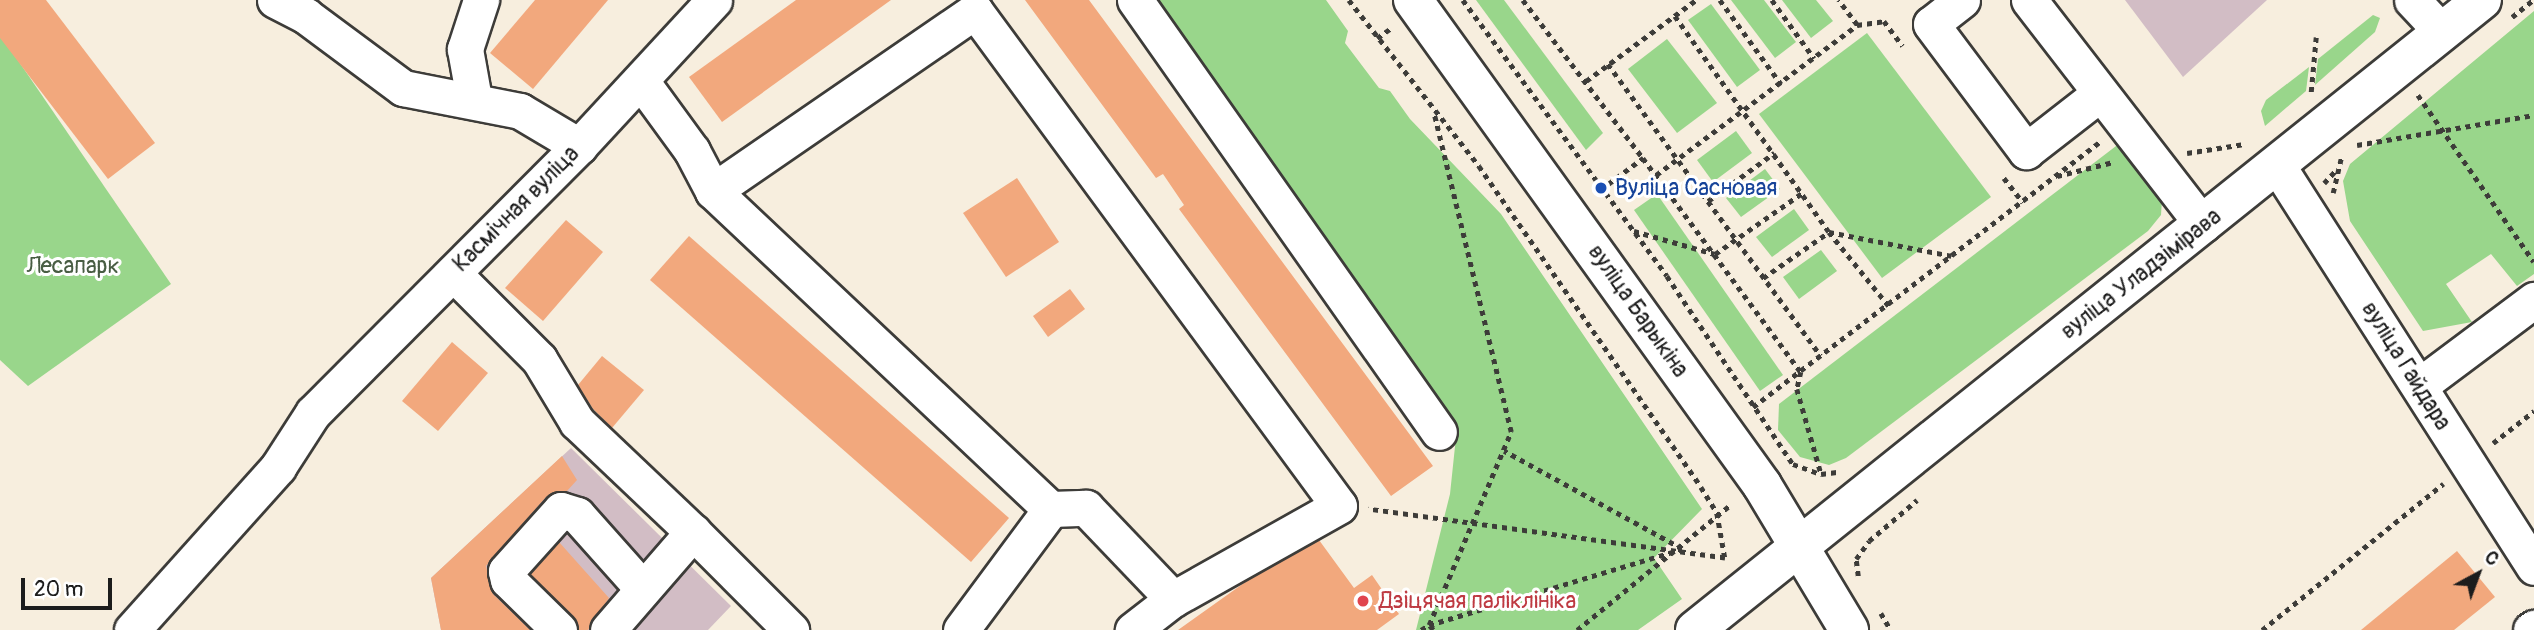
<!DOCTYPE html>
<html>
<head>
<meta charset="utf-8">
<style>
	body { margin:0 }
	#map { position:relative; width:2534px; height:630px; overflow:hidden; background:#f7eede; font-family:Pangolin,sans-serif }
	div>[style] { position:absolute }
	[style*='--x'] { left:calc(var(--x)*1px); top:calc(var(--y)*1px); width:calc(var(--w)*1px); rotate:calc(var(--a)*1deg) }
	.industrial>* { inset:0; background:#d2bdc5 }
	.green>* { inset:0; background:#99d68b }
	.building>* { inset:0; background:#f2a87d }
	.path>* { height:4.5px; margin-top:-2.25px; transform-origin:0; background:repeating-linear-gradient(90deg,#3d3c39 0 5px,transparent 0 10px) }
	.roads { filter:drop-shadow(2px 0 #3d3c39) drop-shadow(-2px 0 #3d3c39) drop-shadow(0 2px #3d3c39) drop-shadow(0 -2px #3d3c39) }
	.minor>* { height:35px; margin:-17.5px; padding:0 17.5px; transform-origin:17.5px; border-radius:17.5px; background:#fff }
	.major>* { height:38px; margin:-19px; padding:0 19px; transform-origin:19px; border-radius:19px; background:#fff }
	.dots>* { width:19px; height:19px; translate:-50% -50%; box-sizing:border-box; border:4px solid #fff; border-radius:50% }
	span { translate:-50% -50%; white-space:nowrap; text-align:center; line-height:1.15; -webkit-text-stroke:6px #fff; paint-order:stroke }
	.transit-label { font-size:23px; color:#164399 }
	.left { translate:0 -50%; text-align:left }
	.street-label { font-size:23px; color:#1c1c1c }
	.park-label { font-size:23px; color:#485d43 }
	.health-label { font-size:23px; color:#be3a42 }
	.north { position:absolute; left:2443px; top:539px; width:70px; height:70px; -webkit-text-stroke:5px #fff; paint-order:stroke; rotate:41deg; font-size:19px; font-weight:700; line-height:28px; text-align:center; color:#1c1c1c }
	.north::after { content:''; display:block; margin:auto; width:24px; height:32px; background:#1c1c1c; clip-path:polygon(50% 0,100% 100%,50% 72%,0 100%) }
	.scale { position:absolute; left:21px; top:578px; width:91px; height:32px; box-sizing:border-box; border:4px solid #1c1c1c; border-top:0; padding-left:9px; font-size:21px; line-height:24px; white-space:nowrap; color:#1c1c1c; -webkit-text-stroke:5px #fff; paint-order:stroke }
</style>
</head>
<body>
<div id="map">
	<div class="industrial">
		<i style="clip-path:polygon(2125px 0,2267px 0,2183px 77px)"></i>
		<i style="clip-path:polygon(571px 448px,731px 606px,708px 630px,441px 630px,431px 578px)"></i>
	</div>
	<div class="green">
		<i style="clip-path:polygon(1157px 0,1326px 0,1348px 31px,1345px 43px,1379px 88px,1390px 91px,1410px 119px,1501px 214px,1702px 509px,1654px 558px,1682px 599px,1638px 630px,1416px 630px,1450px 494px,1456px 437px)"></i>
		<i style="clip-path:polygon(1476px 0,1504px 0,1603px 133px,1586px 150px)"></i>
		<i style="clip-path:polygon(1731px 0,1764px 0,1796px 42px,1775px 58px)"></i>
		<i style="clip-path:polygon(1782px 0,1816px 0,1833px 21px,1811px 38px)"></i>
		<i style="clip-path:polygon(1711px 4px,1760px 70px,1737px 87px,1688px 20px)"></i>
		<i style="clip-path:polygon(2534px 11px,2534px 274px,2517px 286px,2491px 254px,2446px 284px,2472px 322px,2423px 331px,2350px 221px,2343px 181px,2350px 164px)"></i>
		<i style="clip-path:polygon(2373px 15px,2380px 18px,2375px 32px,2315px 85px,2318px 59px)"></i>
		<i style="clip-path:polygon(1867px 33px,1991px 197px,1882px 278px,1759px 114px)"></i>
		<i style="clip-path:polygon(0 34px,171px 284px,28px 386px,0 360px)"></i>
		<i style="clip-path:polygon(1667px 39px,1717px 103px,1677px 133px,1628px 69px)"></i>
		<i style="clip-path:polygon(2309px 67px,2306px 91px,2265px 126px,2261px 111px,2266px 100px)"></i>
		<i style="clip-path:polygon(1736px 131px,1752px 153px,1713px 182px,1697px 160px)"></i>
		<i style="clip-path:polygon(2120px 143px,2162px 200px,2161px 215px,2148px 231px,1846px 458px,1829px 465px,1800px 457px,1778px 430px,1779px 404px)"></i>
		<i style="clip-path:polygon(1765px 169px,1780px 189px,1741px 217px,1726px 198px)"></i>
		<i style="clip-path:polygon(1657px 194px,1783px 375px,1760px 391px,1634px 210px)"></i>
		<i style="clip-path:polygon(1794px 209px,1809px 230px,1772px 257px,1756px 237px)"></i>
		<i style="clip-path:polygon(1821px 250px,1837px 271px,1799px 299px,1783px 277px)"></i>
	</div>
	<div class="building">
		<i style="clip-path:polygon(0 0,46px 0,155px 143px,108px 179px,0 38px)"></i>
		<i style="clip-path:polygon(535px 0,608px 0,533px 89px,490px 53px)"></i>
		<i style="clip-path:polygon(796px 0,891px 0,722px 122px,689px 77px)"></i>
		<i style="clip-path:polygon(1025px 0,1089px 0,1433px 466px,1391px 496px,1179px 209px,1184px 205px,1163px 174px,1156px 178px)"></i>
		<i style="clip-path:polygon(1017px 178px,1059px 242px,1006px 277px,963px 213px)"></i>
		<i style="clip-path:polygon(566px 220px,603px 252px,543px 321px,505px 288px)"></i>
		<i style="clip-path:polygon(689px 236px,1009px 518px,971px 562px,650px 280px)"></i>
		<i style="clip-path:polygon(1070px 289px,1085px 309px,1048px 337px,1033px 316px)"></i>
		<i style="clip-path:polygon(452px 342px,488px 373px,438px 431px,402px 401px)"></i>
		<i style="clip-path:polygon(602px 356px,644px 390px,612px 428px,593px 409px,578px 385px)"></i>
		<i style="clip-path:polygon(562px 456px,577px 480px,567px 491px,546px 497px,486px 566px,493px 594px,530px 630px,441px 630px,431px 578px)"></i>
		<i style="clip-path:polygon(1319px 540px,1354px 588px,1372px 575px,1399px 614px,1377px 630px,1178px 630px,1251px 578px)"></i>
		<i style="clip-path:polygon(559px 542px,609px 598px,588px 630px,579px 630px,573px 616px,530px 574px)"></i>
		<i style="clip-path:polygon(2457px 551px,2495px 597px,2454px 630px,2361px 630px)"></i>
	</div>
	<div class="path">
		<i style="--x:1349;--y:0;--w:211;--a:51.9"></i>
		<i style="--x:1479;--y:166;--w:390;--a:55.3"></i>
		<i style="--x:1701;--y:487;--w:31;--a:58"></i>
		<i style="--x:1717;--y:513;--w:46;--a:79.9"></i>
		<i style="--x:1725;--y:558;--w:360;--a:-172.2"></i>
		<i style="--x:1463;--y:0;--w:343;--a:53.5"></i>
		<i style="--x:1667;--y:276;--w:226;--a:56.2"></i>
		<i style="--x:1793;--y:464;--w:30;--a:20"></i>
		<i style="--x:1821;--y:474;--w:16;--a:-7"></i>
		<i style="--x:1523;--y:0;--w:198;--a:52.8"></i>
		<i style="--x:1720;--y:0;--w:104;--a:54"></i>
		<i style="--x:1772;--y:0;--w:72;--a:54.1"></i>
		<i style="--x:1675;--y:16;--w:265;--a:54.5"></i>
		<i style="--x:1829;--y:232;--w:95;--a:51"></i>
		<i style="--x:2512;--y:17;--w:27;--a:-39"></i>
		<i style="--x:1857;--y:25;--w:27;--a:-8"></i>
		<i style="--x:1884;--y:21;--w:31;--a:53"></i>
		<i style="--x:1377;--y:38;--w:19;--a:-35"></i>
		<i style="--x:1608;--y:64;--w:361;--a:53.9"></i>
		<i style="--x:1586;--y:81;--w:137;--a:-36.4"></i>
		<i style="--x:2311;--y:92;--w:55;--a:-84.8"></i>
		<i style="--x:2418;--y:95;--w:203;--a:55.2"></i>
		<i style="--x:2357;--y:145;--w:180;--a:-9.6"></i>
		<i style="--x:2187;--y:153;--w:58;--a:-9"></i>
		<i style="--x:1656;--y:175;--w:251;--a:-36.7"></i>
		<i style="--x:1857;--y:25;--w:31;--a:-127"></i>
		<i style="--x:2057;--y:176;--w:58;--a:-14"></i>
		<i style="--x:2004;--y:178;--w:31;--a:52"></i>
		<i style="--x:2324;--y:183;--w:16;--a:-47"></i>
		<i style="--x:1600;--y:190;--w:54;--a:-36.7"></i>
		<i style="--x:1643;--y:158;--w:266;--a:53.6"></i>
		<i style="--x:1801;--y:372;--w:17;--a:103"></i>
		<i style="--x:1797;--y:389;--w:87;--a:74.1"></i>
		<i style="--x:2333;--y:193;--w:36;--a:-77"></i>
		<i style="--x:1708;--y:201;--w:82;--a:-36"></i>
		<i style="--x:1634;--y:231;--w:84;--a:15.9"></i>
		<i style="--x:1715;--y:254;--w:106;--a:-35"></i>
		<i style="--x:1763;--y:278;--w:80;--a:-34.9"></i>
		<i style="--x:1829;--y:232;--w:125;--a:11"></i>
		<i style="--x:1753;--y:407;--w:437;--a:-37.4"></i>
		<i style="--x:2493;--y:443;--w:52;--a:-38"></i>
		<i style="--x:1858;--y:576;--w:17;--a:-97"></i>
		<i style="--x:1856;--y:559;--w:22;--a:-54"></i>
		<i style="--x:1869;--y:541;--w:63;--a:-40.5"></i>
		<i style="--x:1881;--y:613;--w:20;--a:60"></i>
		<i style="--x:1421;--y:630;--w:9;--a:-32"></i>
		<i style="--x:1429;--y:625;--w:210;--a:-67"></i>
		<i style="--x:1511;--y:432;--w:328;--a:-103.6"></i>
		<i style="--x:1433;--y:630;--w:6;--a:-129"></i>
		<i style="--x:1429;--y:625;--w:264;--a:-16.7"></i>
		<i style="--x:1682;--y:549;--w:203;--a:-151.2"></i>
		<i style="--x:1577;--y:630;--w:198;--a:-39.2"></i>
		<i style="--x:2262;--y:630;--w:233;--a:-38.9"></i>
	</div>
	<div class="roads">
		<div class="minor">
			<i style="--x:275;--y:0;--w:35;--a:27"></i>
			<i style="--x:306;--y:16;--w:121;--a:36.6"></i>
			<i style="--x:403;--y:88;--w:119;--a:11.1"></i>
			<i style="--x:520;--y:111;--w:69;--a:30.7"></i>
			<i style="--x:1135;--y:0;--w:528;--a:54.87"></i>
			<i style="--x:1962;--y:0;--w:39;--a:142"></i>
			<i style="--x:1931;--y:24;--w:159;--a:53.2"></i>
			<i style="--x:2026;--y:151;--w:91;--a:-37.9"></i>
			<i style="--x:2029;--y:0;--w:284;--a:52.3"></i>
			<i style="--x:2412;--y:0;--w:44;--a:46.8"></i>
			<i style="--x:641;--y:81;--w:87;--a:53.9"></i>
			<i style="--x:692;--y:151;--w:45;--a:62.3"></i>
			<i style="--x:713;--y:191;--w:464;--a:43.3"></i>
			<i style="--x:1051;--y:509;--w:35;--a:-2"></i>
			<i style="--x:1086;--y:508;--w:126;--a:46.3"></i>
			<i style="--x:474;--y:99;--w:51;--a:-100.2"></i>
			<i style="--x:465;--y:49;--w:52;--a:-71.9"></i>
			<i style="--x:2277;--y:165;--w:477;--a:57.4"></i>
			<i style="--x:713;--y:191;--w:318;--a:-34.5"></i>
			<i style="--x:975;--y:11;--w:614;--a:53.67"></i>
			<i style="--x:1339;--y:506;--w:190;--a:150.7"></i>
			<i style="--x:1173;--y:599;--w:51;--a:142.2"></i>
			<i style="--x:453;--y:273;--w:122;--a:45"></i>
			<i style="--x:539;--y:359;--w:74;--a:58.9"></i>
			<i style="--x:577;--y:422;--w:160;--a:43.5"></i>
			<i style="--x:2419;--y:386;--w:144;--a:-36.8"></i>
			<i style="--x:132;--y:630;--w:219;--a:-48.1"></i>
			<i style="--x:278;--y:467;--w:64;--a:-57.1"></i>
			<i style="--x:313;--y:413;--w:377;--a:-45.1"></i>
			<i style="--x:579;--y:146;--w:199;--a:-47.2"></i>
			<i style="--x:559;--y:630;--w:71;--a:-135.6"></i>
			<i style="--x:508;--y:580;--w:9;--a:-103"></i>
			<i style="--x:506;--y:571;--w:82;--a:-48"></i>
			<i style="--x:561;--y:510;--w:17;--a:17"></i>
			<i style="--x:577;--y:515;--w:99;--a:48.3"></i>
			<i style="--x:608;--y:630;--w:130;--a:-49.1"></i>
			<i style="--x:693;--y:532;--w:139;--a:45"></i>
			<i style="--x:961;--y:630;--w:151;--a:-53.4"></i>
			<i style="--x:2531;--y:630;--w:4;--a:-34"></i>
		</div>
		<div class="major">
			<i style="--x:1413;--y:0;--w:598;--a:54.26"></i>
			<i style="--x:1762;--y:485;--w:169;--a:59"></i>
			<i style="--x:1695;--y:630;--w:1008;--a:-38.68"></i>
		</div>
	</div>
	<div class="dots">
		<i style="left:1601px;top:188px;background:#1a4fb4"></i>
		<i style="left:1363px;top:601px;background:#e0444e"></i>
	</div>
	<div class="transit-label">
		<span class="left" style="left:1615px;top:188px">Вуліца Сасновая</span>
	</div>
	<div class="street-label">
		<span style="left:516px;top:209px;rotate:-45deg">Касмічная вуліца</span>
		<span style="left:2141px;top:274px;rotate:-38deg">вуліца Уладзімірава</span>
		<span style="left:1638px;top:311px;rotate:55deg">вуліца Барыкіна</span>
		<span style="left:2406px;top:366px;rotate:58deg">вуліца Гайдара</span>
	</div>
	<div class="park-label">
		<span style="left:73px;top:266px">Лесапарк</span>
	</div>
	<div class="health-label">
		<span class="left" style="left:1379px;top:601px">Дзіцячая паліклініка</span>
	</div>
	<div class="north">С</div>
	<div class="scale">20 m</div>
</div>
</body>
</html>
